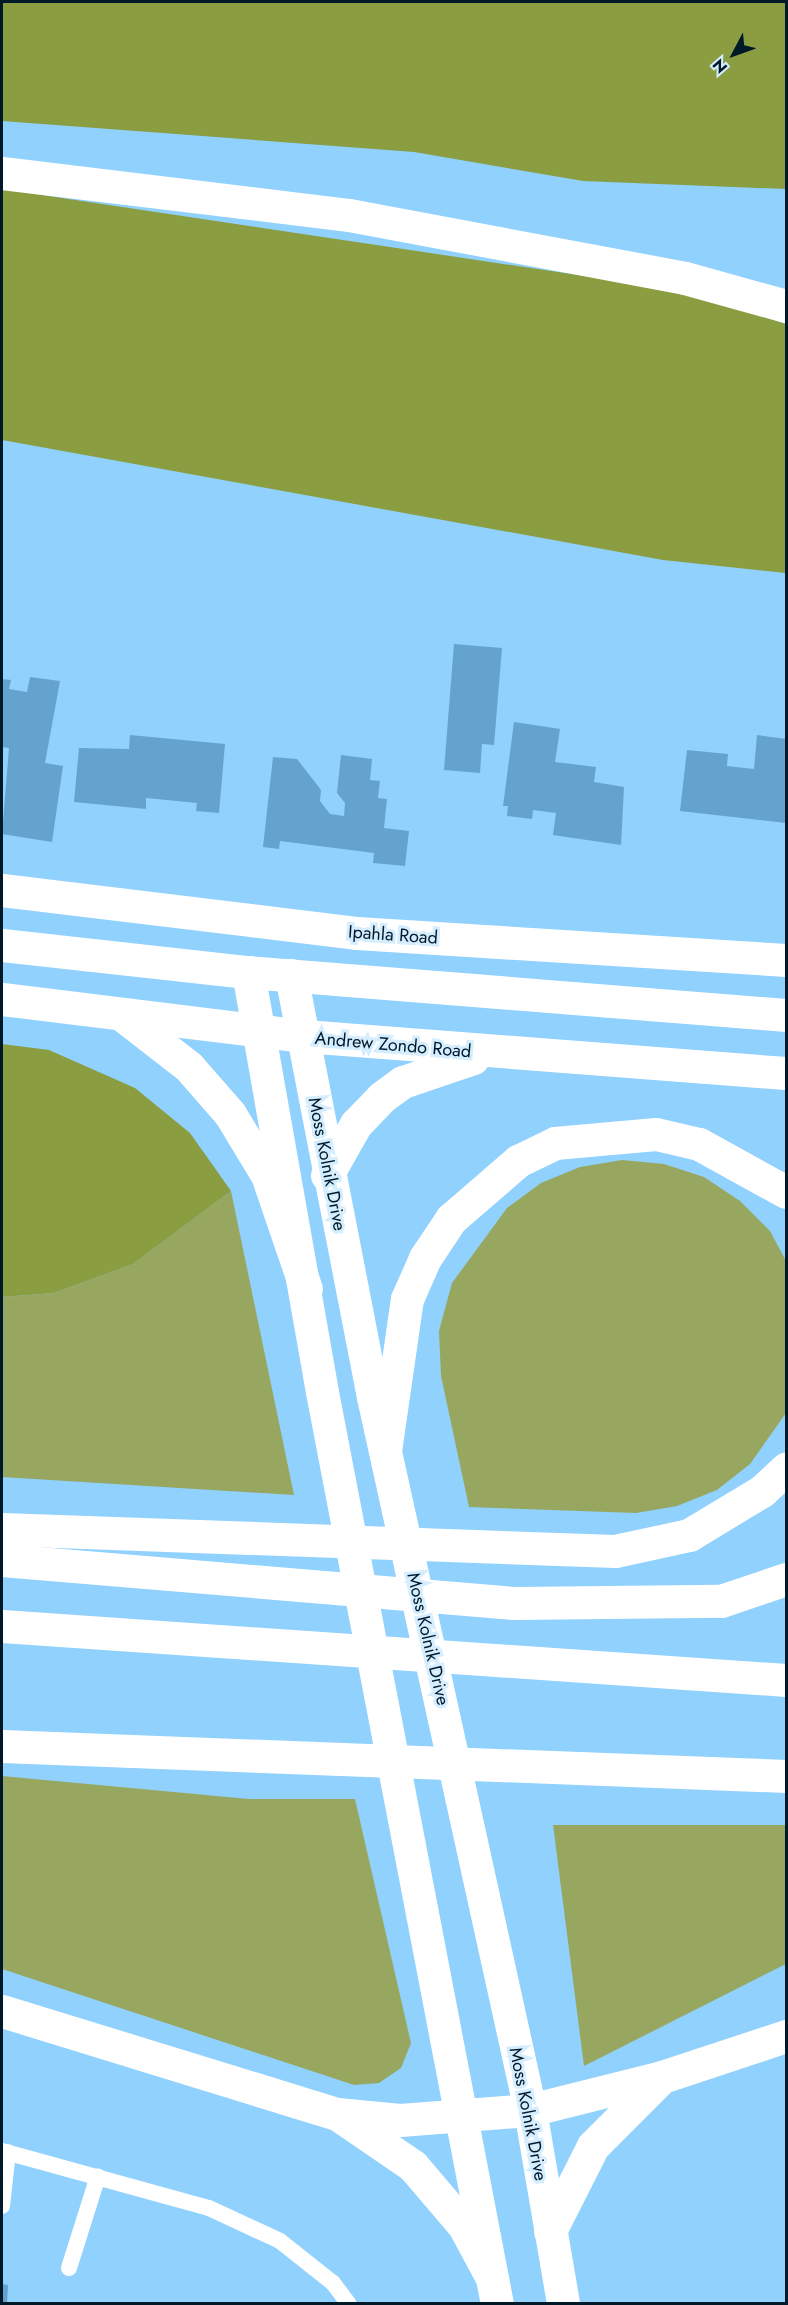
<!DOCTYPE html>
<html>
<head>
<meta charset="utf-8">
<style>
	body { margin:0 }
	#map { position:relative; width:788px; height:2305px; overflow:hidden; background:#91d1fd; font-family:Jost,sans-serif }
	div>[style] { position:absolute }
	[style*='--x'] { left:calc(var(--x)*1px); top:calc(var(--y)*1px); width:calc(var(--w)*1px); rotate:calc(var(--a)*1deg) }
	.green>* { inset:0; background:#98a75f }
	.forest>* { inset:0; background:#8b9d41 }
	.building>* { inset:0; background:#64a3cd }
	.service>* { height:16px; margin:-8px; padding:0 8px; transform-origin:8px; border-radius:8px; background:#fff }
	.minor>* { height:33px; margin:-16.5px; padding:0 16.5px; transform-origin:16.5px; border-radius:16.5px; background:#fff }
	.secondary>* { height:33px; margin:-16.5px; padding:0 16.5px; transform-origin:16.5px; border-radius:16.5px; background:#fff }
	.primary>* { height:33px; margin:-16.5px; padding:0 16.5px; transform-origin:16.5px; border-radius:16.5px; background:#fff }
	.motorway>* { height:33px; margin:-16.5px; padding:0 16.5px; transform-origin:16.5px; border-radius:16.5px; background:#fff }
	span { translate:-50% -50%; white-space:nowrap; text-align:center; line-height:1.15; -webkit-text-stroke:6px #d4edff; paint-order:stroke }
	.street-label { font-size:18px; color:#001929 }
	.frame { position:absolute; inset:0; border:3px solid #001929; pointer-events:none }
	.north { position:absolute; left:704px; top:24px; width:60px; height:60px; -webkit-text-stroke:4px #d4edff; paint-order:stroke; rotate:229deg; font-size:16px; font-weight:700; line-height:24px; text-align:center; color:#001929 }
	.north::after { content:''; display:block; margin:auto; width:21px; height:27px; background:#001929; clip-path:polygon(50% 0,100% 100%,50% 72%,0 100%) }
</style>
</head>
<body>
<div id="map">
	<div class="green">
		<i style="clip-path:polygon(622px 1160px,664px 1164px,704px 1177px,740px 1201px,770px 1231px,786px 1261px,786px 1413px,750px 1464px,717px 1490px,677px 1506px,636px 1513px,469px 1507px,441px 1376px,439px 1331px,452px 1283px,507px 1208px,541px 1183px,580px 1167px)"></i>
		<i style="clip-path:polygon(231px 1191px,294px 1495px,2px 1477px,2px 1297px,54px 1293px,133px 1264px)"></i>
		<i style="clip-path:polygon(2px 1776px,249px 1799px,355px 1799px,411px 2043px,401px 2068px,379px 2083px,354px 2085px,2px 1969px)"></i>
		<i style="clip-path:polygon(553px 1825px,786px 1825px,786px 1964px,584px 2066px)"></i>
	</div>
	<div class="forest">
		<i style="clip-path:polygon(2px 2px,786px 2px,786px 189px,583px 181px,414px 152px,2px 121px)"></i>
		<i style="clip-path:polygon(2px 189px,678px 290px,786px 324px,786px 573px,663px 560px,2px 440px)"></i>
		<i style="clip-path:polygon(2px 1044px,49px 1050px,135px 1088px,190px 1133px,231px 1191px,133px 1264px,54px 1293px,2px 1297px)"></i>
	</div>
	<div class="building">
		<i style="clip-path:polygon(454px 644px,502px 648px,494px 745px,482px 744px,480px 773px,444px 770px)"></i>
		<i style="clip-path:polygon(30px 677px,60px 681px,45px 763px,63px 766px,52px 842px,2px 834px,9px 748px,2px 747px,2px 679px,11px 680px,9px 689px,27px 692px)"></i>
		<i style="clip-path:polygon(514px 722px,560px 729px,555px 762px,596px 767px,594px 782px,624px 787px,621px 845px,553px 835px,556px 813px,533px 810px,532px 819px,507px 816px,508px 806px,503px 806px)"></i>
		<i style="clip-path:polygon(130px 735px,225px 744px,219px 813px,196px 811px,197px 803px,146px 798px,146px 809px,74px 802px,79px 748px,129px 749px)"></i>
		<i style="clip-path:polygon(757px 735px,786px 739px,786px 823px,680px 811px,687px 750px,728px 754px,727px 766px,754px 769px)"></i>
		<i style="clip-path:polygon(341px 755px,372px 759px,370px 780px,380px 781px,378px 798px,387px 799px,384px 828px,409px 831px,405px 866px,373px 863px,374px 853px,280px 841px,279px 849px,263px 847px,273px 757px,297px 759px,321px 790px,320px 801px,330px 814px,344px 816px,345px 803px,337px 793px)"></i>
		<i style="clip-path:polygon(2px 2284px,8px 2285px,7px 2304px,2px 2304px)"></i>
	</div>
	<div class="service">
		<i style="--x:2;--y:2151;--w:215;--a:15.4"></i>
		<i style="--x:209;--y:2208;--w:78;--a:24.9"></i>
		<i style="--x:280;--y:2241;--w:68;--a:38.4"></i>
		<i style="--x:333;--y:2283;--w:26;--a:53"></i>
		<i style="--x:2;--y:2206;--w:54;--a:-83.7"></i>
		<i style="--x:69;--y:2268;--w:96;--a:-72.5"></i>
	</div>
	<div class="minor">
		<i style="--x:2;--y:173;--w:350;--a:6.9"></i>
		<i style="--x:349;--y:215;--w:342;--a:10.6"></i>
		<i style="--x:685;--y:278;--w:105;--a:15.5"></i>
		<i style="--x:2;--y:890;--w:358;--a:6.9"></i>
		<i style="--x:357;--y:933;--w:430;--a:3.6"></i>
	</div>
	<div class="secondary">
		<i style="--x:248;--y:972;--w:426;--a:80"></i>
		<i style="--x:322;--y:1392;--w:929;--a:79.14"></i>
		<i style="--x:291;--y:975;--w:430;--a:79"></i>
		<i style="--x:373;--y:1397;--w:730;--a:77.58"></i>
		<i style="--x:530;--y:2110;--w:197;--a:80.3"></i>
	</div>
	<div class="primary">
		<i style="--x:2;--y:945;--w:247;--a:6.3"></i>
		<i style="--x:248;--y:972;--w:540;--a:4.57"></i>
		<i style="--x:2;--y:999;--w:304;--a:7"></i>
		<i style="--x:304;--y:1036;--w:483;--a:4.4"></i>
		<i style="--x:121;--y:1014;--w:86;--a:37.9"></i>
		<i style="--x:189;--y:1067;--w:62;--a:48.9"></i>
		<i style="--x:230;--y:1114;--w:71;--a:58.8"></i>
		<i style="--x:267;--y:1175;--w:120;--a:71.1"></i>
		<i style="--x:327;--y:1175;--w:59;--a:-60.4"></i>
		<i style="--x:356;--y:1124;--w:37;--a:-46"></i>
		<i style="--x:382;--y:1097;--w:26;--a:-36"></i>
		<i style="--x:403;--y:1082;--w:74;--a:-18.9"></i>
	</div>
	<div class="motorway">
		<i style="--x:385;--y:1451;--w:154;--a:-81.8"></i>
		<i style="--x:407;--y:1299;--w:45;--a:-66.3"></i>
		<i style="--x:425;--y:1258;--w:47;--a:-56.3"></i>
		<i style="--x:451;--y:1219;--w:89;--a:-40.9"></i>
		<i style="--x:518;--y:1161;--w:41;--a:-25.9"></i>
		<i style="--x:555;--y:1143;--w:101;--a:-5.1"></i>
		<i style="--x:656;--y:1134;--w:44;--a:13.1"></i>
		<i style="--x:699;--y:1144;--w:99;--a:28.9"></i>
		<i style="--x:2;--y:1529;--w:613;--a:2.06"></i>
		<i style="--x:615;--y:1551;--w:76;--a:-12.2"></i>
		<i style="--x:689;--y:1535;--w:85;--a:-31.1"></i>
		<i style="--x:762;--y:1491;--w:33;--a:-43"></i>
		<i style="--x:2;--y:1560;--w:514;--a:4.8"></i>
		<i style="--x:514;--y:1603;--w:207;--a:-0.6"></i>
		<i style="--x:721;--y:1601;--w:69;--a:-18.7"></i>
		<i style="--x:2;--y:1626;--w:786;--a:3.94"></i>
		<i style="--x:2;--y:1746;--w:785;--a:2.19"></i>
		<i style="--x:2;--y:2011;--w:350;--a:17.1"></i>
		<i style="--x:337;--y:2114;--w:63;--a:5.4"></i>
		<i style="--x:400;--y:2120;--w:130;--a:-4.4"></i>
		<i style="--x:530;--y:2110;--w:136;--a:-14"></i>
		<i style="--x:662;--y:2077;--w:131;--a:-18.3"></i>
		<i style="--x:340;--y:2116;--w:88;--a:34.4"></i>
		<i style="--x:413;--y:2166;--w:79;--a:49.6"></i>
		<i style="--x:464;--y:2226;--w:59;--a:61.7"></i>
		<i style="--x:550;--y:2231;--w:95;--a:-63.2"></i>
		<i style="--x:593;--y:2146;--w:96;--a:-45"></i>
	</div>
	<div class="street-label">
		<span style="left:393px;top:935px;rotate:4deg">Ipahla Road</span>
		<span style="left:393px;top:1045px;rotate:5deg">Andrew Zondo Road</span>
		<span style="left:327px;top:1164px;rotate:79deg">Moss Kolnik Drive</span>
		<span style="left:428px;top:1639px;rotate:77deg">Moss Kolnik Drive</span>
		<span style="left:528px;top:2114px;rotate:79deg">Moss Kolnik Drive</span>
	</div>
	<div class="frame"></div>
	<div class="north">N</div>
</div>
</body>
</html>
